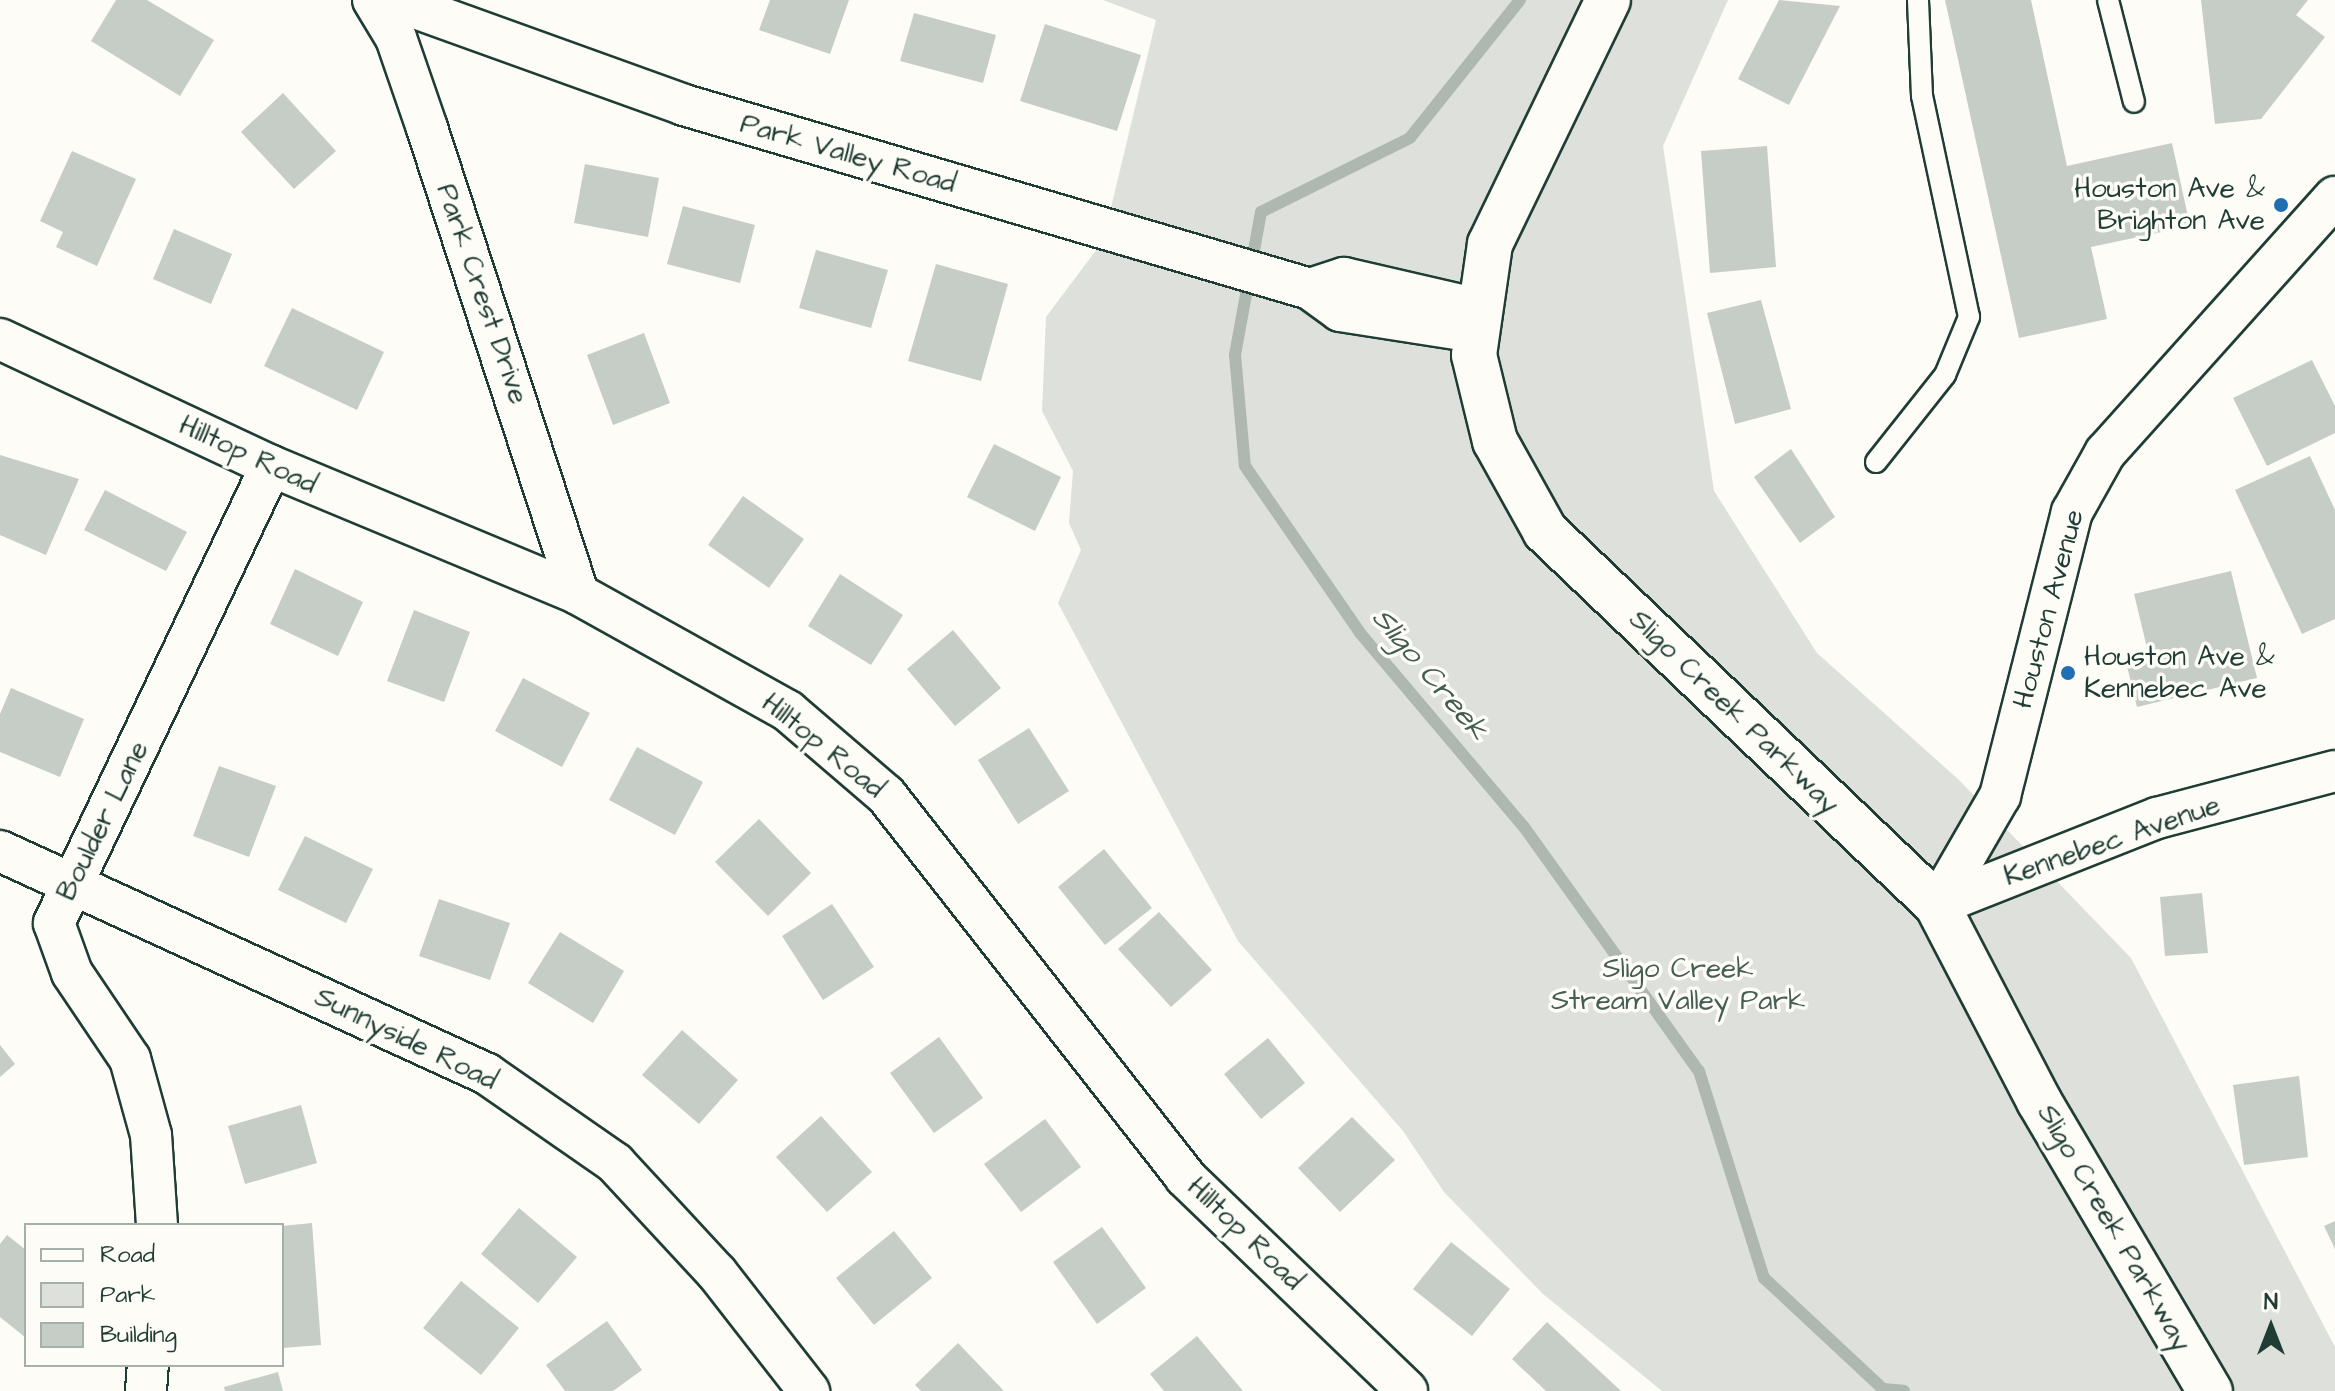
<!DOCTYPE html>
<html>
<head>
<meta charset="utf-8">
<style>
	body { margin:0 }
	#map { position:relative; width:2335px; height:1391px; overflow:hidden; background:#fdfcf7; font-family:"Architects Daughter",sans-serif }
	div>[style] { position:absolute }
	[style*='--x'] { left:calc(var(--x)*1px); top:calc(var(--y)*1px); width:calc(var(--w)*1px); rotate:calc(var(--a)*1deg) }
	.green>* { inset:0; background:#dde0db }
	.stream>* { height:12px; margin:-6px; padding:0 6px; transform-origin:6px; border-radius:6px; background:#aeb8b1 }
	.building>* { inset:0; background:#c6cdc7 }
	.roads { filter:drop-shadow(2px 0 #1f3d34) drop-shadow(-2px 0 #1f3d34) drop-shadow(0 2px #1f3d34) drop-shadow(0 -2px #1f3d34) }
	.lane>* { height:20px; margin:-10px; padding:0 10px; transform-origin:10px; border-radius:10px; background:#fdfcf7 }
	.street>* { height:40px; margin:-20px; padding:0 20px; transform-origin:20px; border-radius:20px; background:#fdfcf7 }
	.secondary>* { height:44px; margin:-22px; padding:0 22px; transform-origin:22px; border-radius:22px; background:#fdfcf7 }
	.dots>* { width:22px; height:22px; translate:-50% -50%; box-sizing:border-box; border:4px solid #fdfcf7; border-radius:50% }
	span { translate:-50% -50%; white-space:nowrap; text-align:center; line-height:1.15; -webkit-text-stroke:7px #fdfcf7; paint-order:stroke }
	.street-label { font-size:28px; color:#1f3d34 }
	.poi-label { font-size:28px; color:#1f3d34 }
	.right { translate:-100% -50%; text-align:right }
	.left { translate:0 -50%; text-align:left }
	.park-label { font-size:28px; color:#455e55 }
	.water-label { font-size:30px; color:#435c53; font-style:italic }
	.legend { position:absolute; left:24px; top:1223px; width:260px; height:144px; box-sizing:border-box; background:#fdfcf7; border:2px solid #a4b0a9; margin:0; padding:10px 14px; list-style:none; font-size:24px; color:#1f3d34 }
	.legend li { display:flex; align-items:center; gap:16px; height:40px }
	.legend b { width:40px; border:2px solid #a4b0a9 }
	.north { position:absolute; left:2231px; top:1287px; width:80px; height:80px; -webkit-text-stroke:6px #fdfcf7; paint-order:stroke; rotate:0deg; font-size:22px; font-weight:700; line-height:32px; text-align:center; color:#1f3d34 }
	.north::after { content:''; display:block; margin:auto; width:28px; height:36px; background:#1f3d34; clip-path:polygon(50% 0,100% 100%,50% 72%,0 100%) }
</style>
</head>
<body>
<div id="map">
	<div class="green">
		<i style="clip-path:polygon(1103px 0,1728px 0,1663px 146px,1714px 491px,1817px 653px,1958px 779px,2131px 958px,2335px 1347px,2335px 1391px,1662px 1391px,1543px 1294px,1444px 1192px,1403px 1131px,1238px 941px,1058px 603px,1081px 550px,1069px 523px,1073px 471px,1042px 411px,1046px 317px,1103px 241px,1156px 20px)"></i>
	</div>
	<div class="stream">
		<i style="--x:1520;--y:0;--w:176;--a:128.6"></i>
		<i style="--x:1410;--y:138;--w:166;--a:153.6"></i>
		<i style="--x:1261;--y:212;--w:145;--a:100.3"></i>
		<i style="--x:1235;--y:355;--w:111;--a:84.9"></i>
		<i style="--x:1245;--y:466;--w:203;--a:55.4"></i>
		<i style="--x:1360;--y:633;--w:254;--a:49.8"></i>
		<i style="--x:1524;--y:827;--w:300;--a:54.4"></i>
		<i style="--x:1699;--y:1071;--w:217;--a:72.6"></i>
		<i style="--x:1764;--y:1278;--w:163;--a:43"></i>
		<i style="--x:1883;--y:1389;--w:21;--a:5"></i>
	</div>
	<div class="building">
		<i style="clip-path:polygon(116px 0,147px 0,214px 40px,180px 96px,91px 41px)"></i>
		<i style="clip-path:polygon(770px 0,849px 0,830px 54px,759px 30px)"></i>
		<i style="clip-path:polygon(1779px 0,1840px 6px,1789px 105px,1738px 79px)"></i>
		<i style="clip-path:polygon(1945px 0,2031px 0,2067px 166px,2172px 143px,2190px 226px,2091px 247px,2107px 319px,2019px 338px)"></i>
		<i style="clip-path:polygon(2201px 0,2308px 0,2296px 15px,2325px 37px,2261px 119px,2215px 124px)"></i>
		<i style="clip-path:polygon(914px 13px,996px 35px,983px 83px,900px 61px)"></i>
		<i style="clip-path:polygon(1045px 24px,1141px 55px,1117px 131px,1020px 101px)"></i>
		<i style="clip-path:polygon(283px 93px,336px 151px,294px 189px,241px 132px)"></i>
		<i style="clip-path:polygon(1767px 146px,1776px 267px,1710px 273px,1701px 151px)"></i>
		<i style="clip-path:polygon(72px 151px,136px 179px,97px 266px,56px 247px,63px 232px,40px 221px)"></i>
		<i style="clip-path:polygon(585px 164px,659px 178px,648px 237px,574px 223px)"></i>
		<i style="clip-path:polygon(683px 206px,755px 225px,740px 283px,667px 264px)"></i>
		<i style="clip-path:polygon(174px 229px,232px 254px,211px 304px,153px 279px)"></i>
		<i style="clip-path:polygon(816px 250px,888px 270px,871px 328px,799px 308px)"></i>
		<i style="clip-path:polygon(936px 264px,1008px 284px,981px 381px,908px 361px)"></i>
		<i style="clip-path:polygon(1761px 300px,1791px 409px,1735px 424px,1707px 313px)"></i>
		<i style="clip-path:polygon(292px 308px,384px 352px,357px 410px,264px 366px)"></i>
		<i style="clip-path:polygon(644px 333px,670px 403px,613px 425px,587px 355px)"></i>
		<i style="clip-path:polygon(2312px 360px,2335px 406px,2335px 433px,2267px 466px,2233px 398px)"></i>
		<i style="clip-path:polygon(994px 444px,1061px 477px,1035px 531px,967px 497px)"></i>
		<i style="clip-path:polygon(1791px 449px,1835px 517px,1800px 543px,1754px 477px)"></i>
		<i style="clip-path:polygon(0 455px,79px 479px,46px 555px,0 535px)"></i>
		<i style="clip-path:polygon(2310px 456px,2335px 510px,2335px 619px,2302px 634px,2235px 490px)"></i>
		<i style="clip-path:polygon(105px 490px,187px 532px,166px 571px,84px 530px)"></i>
		<i style="clip-path:polygon(743px 496px,804px 539px,769px 588px,708px 545px)"></i>
		<i style="clip-path:polygon(295px 569px,363px 602px,338px 656px,270px 624px)"></i>
		<i style="clip-path:polygon(2231px 571px,2257px 678px,2137px 707px,2125px 658px,2148px 652px,2134px 594px)"></i>
		<i style="clip-path:polygon(840px 574px,903px 615px,871px 665px,808px 626px)"></i>
		<i style="clip-path:polygon(414px 610px,470px 632px,444px 702px,387px 681px)"></i>
		<i style="clip-path:polygon(953px 630px,1001px 688px,955px 726px,907px 669px)"></i>
		<i style="clip-path:polygon(523px 678px,590px 713px,562px 767px,495px 731px)"></i>
		<i style="clip-path:polygon(11px 688px,84px 719px,60px 777px,0 752px,0 714px)"></i>
		<i style="clip-path:polygon(1029px 728px,1069px 791px,1018px 824px,978px 760px)"></i>
		<i style="clip-path:polygon(637px 747px,703px 782px,675px 835px,609px 800px)"></i>
		<i style="clip-path:polygon(219px 766px,276px 786px,249px 857px,193px 836px)"></i>
		<i style="clip-path:polygon(759px 819px,811px 873px,768px 916px,715px 862px)"></i>
		<i style="clip-path:polygon(305px 836px,373px 869px,346px 923px,278px 890px)"></i>
		<i style="clip-path:polygon(1104px 849px,1152px 908px,1105px 945px,1058px 887px)"></i>
		<i style="clip-path:polygon(2202px 893px,2208px 953px,2165px 956px,2160px 897px)"></i>
		<i style="clip-path:polygon(439px 899px,510px 923px,490px 980px,419px 956px)"></i>
		<i style="clip-path:polygon(832px 904px,874px 967px,823px 1000px,782px 936px)"></i>
		<i style="clip-path:polygon(1159px 912px,1212px 970px,1171px 1007px,1118px 949px)"></i>
		<i style="clip-path:polygon(560px 932px,624px 971px,593px 1023px,528px 983px)"></i>
		<i style="clip-path:polygon(682px 1030px,738px 1080px,699px 1124px,642px 1075px)"></i>
		<i style="clip-path:polygon(939px 1037px,983px 1098px,934px 1133px,890px 1073px)"></i>
		<i style="clip-path:polygon(1268px 1038px,1305px 1083px,1261px 1119px,1224px 1074px)"></i>
		<i style="clip-path:polygon(0 1045px,15px 1064px,0 1077px)"></i>
		<i style="clip-path:polygon(2299px 1076px,2308px 1157px,2244px 1165px,2233px 1085px)"></i>
		<i style="clip-path:polygon(301px 1105px,317px 1163px,245px 1184px,228px 1126px)"></i>
		<i style="clip-path:polygon(821px 1116px,872px 1172px,827px 1212px,776px 1157px)"></i>
		<i style="clip-path:polygon(1352px 1117px,1395px 1160px,1340px 1212px,1298px 1168px)"></i>
		<i style="clip-path:polygon(1045px 1119px,1081px 1167px,1021px 1212px,984px 1164px)"></i>
		<i style="clip-path:polygon(519px 1208px,577px 1257px,538px 1303px,481px 1254px)"></i>
		<i style="clip-path:polygon(2335px 1221px,2335px 1249px,2324px 1226px)"></i>
		<i style="clip-path:polygon(312px 1223px,321px 1345px,282px 1348px,282px 1226px)"></i>
		<i style="clip-path:polygon(1102px 1227px,1146px 1288px,1097px 1324px,1053px 1262px)"></i>
		<i style="clip-path:polygon(894px 1231px,932px 1278px,874px 1325px,836px 1278px)"></i>
		<i style="clip-path:polygon(7px 1235px,26px 1250px,26px 1338px,0 1317px,0 1244px)"></i>
		<i style="clip-path:polygon(1451px 1242px,1510px 1289px,1472px 1336px,1413px 1289px)"></i>
		<i style="clip-path:polygon(461px 1281px,519px 1328px,481px 1375px,423px 1328px)"></i>
		<i style="clip-path:polygon(607px 1321px,642px 1370px,613px 1391px,565px 1391px,546px 1365px)"></i>
		<i style="clip-path:polygon(1547px 1322px,1621px 1391px,1546px 1391px,1512px 1359px)"></i>
		<i style="clip-path:polygon(1197px 1336px,1243px 1391px,1164px 1391px,1150px 1374px)"></i>
		<i style="clip-path:polygon(958px 1343px,1004px 1391px,921px 1391px,915px 1385px)"></i>
		<i style="clip-path:polygon(278px 1372px,283px 1391px,225px 1391px,224px 1387px)"></i>
	</div>
	<div class="roads">
		<div class="lane">
			<i style="--x:2108;--y:0;--w:105;--a:75.7"></i>
			<i style="--x:1876;--y:462;--w:111;--a:-51.6"></i>
			<i style="--x:1945;--y:375;--w:63;--a:-67.5"></i>
			<i style="--x:1969;--y:317;--w:226;--a:-102"></i>
			<i style="--x:1922;--y:96;--w:96;--a:-92.4"></i>
		</div>
		<div class="street">
			<i style="--x:373;--y:0;--w:44;--a:58.8"></i>
			<i style="--x:396;--y:38;--w:95;--a:71"></i>
			<i style="--x:427;--y:128;--w:490;--a:72"></i>
			<i style="--x:393;--y:0;--w:309;--a:19.8"></i>
			<i style="--x:684;--y:105;--w:652;--a:16.38"></i>
			<i style="--x:1310;--y:289;--w:37;--a:36"></i>
			<i style="--x:1340;--y:311;--w:138;--a:8.8"></i>
			<i style="--x:1310;--y:289;--w:36;--a:-18"></i>
			<i style="--x:1344;--y:278;--w:120;--a:13"></i>
			<i style="--x:0;--y:339;--w:299;--a:25.1"></i>
			<i style="--x:271;--y:466;--w:333;--a:22.6"></i>
			<i style="--x:578;--y:594;--w:240;--a:29.1"></i>
			<i style="--x:788;--y:711;--w:129;--a:40.6"></i>
			<i style="--x:886;--y:795;--w:485;--a:51.9"></i>
			<i style="--x:1185;--y:1177;--w:308;--a:43.9"></i>
			<i style="--x:0;--y:851;--w:536;--a:24.6"></i>
			<i style="--x:487;--y:1074;--w:156;--a:34.8"></i>
			<i style="--x:615;--y:1163;--w:150;--a:47.2"></i>
			<i style="--x:717;--y:1273;--w:150;--a:52.1"></i>
			<i style="--x:1937;--y:905;--w:126;--a:-60"></i>
			<i style="--x:2000;--y:796;--w:293;--a:-75.8"></i>
			<i style="--x:2072;--y:512;--w:68;--a:-60.8"></i>
			<i style="--x:2105;--y:453;--w:344;--a:-48.1"></i>
			<i style="--x:1937;--y:905;--w:237;--a:-21.6"></i>
			<i style="--x:2157;--y:818;--w:184;--a:-14.8"></i>
			<i style="--x:157;--y:1225;--w:90;--a:-93.8"></i>
			<i style="--x:151;--y:1135;--w:79;--a:-105.4"></i>
			<i style="--x:130;--y:1059;--w:104;--a:-124"></i>
			<i style="--x:72;--y:973;--w:53;--a:-109.8"></i>
			<i style="--x:54;--y:923;--w:506;--a:-64.6"></i>
			<i style="--x:146;--y:1391;--w:26;--a:-86"></i>
		</div>
		<div class="secondary">
			<i style="--x:1608;--y:0;--w:271;--a:115.8"></i>
			<i style="--x:1490;--y:244;--w:112;--a:98.2"></i>
			<i style="--x:1474;--y:355;--w:89;--a:76.3"></i>
			<i style="--x:1495;--y:441;--w:103;--a:60.9"></i>
			<i style="--x:1545;--y:531;--w:542;--a:43.65"></i>
			<i style="--x:1937;--y:905;--w:221;--a:62.5"></i>
			<i style="--x:2039;--y:1101;--w:337;--a:59.5"></i>
		</div>
	</div>
	<div class="dots">
		<i style="left:2281px;top:205px;background:#1f6fb2"></i>
		<i style="left:2068px;top:673px;background:#1f6fb2"></i>
	</div>
	<div class="street-label">
		<span style="left:848px;top:154px;rotate:16deg">Park Valley Road</span>
		<span style="left:482px;top:294px;rotate:71deg">Park Crest Drive</span>
		<span style="left:248px;top:455px;rotate:25deg">Hilltop Road</span>
		<span style="left:2049px;top:609px;rotate:-75deg">Houston Avenue</span>
		<span style="left:1734px;top:712px;rotate:44deg">Sligo Creek Parkway</span>
		<span style="left:823px;top:746px;rotate:39deg">Hilltop Road</span>
		<span style="left:103px;top:821px;rotate:-64deg">Boulder Lane</span>
		<span style="left:2112px;top:841px;rotate:-19deg">Kennebec Avenue</span>
		<span style="left:406px;top:1039px;rotate:26deg">Sunnyside Road</span>
		<span style="left:2114px;top:1228px;rotate:60deg">Sligo Creek Parkway</span>
		<span style="left:1245px;top:1234px;rotate:44deg">Hilltop Road</span>
	</div>
	<div class="poi-label">
		<span class="right" style="left:2265px;top:205px">Houston Ave &amp;<br>Brighton Ave</span>
		<span class="left" style="left:2084px;top:673px">Houston Ave &amp;<br>Kennebec Ave</span>
	</div>
	<div class="park-label">
		<span style="left:1678px;top:985px">Sligo Creek<br>Stream Valley Park</span>
	</div>
	<div class="water-label">
		<span style="left:1430px;top:674px;rotate:50deg">Sligo Creek</span>
	</div>
	<ul class="legend">
	<li><b style="height:10px;background:#fdfcf7"></b>Road</li>
	<li><b style="height:22px;background:#dde0db"></b>Park</li>
	<li><b style="height:22px;background:#c6cdc7"></b>Building</li>
	</ul>
	<div class="north">N</div>
</div>
</body>
</html>
